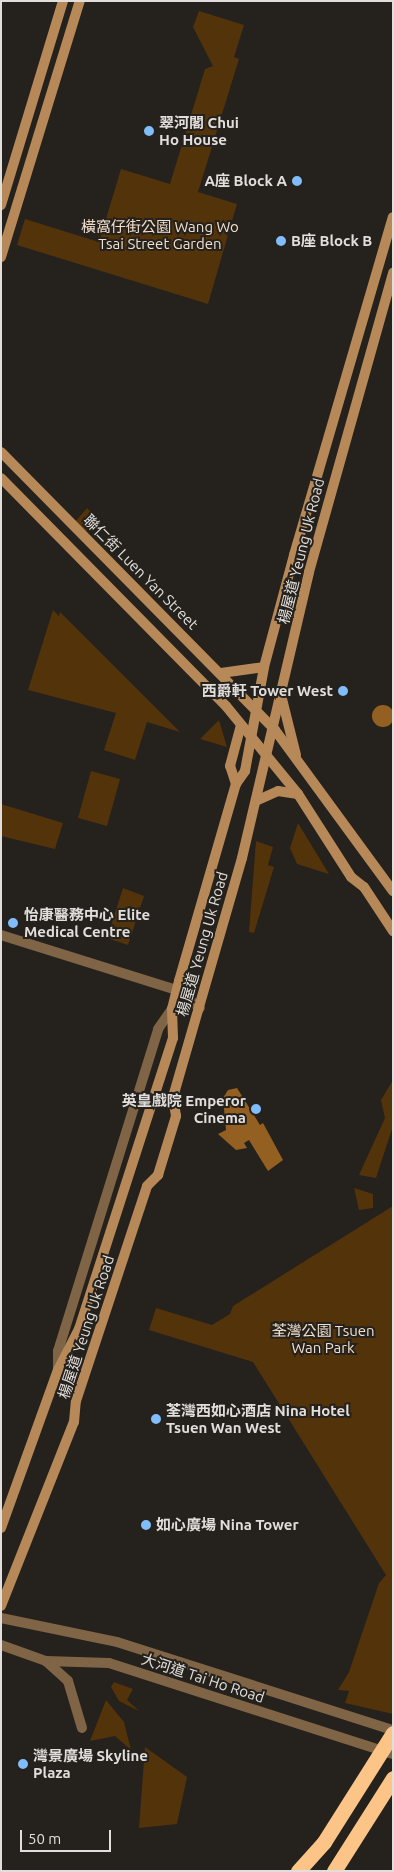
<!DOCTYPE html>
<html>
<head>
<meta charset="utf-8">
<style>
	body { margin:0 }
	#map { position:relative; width:394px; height:1872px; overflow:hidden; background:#25211c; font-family:Ubuntu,"Noto Sans TC",sans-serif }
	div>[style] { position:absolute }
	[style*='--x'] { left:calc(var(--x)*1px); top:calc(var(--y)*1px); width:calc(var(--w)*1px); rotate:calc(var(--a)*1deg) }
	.green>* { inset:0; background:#53330a }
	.water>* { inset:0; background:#936021 }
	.round { border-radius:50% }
	.tertiary>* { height:10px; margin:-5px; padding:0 5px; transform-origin:5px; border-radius:5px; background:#806446 }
	.secondary>* { height:10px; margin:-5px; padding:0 5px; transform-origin:5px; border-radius:5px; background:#b78958 }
	.motorway>* { height:15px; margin:-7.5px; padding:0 7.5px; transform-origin:7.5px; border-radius:7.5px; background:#fdc487 }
	.motorway-bridge>* { height:15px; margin:-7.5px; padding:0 7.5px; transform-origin:7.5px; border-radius:7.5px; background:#fdc487 }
	.dots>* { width:14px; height:14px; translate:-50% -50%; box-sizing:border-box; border:2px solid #25211c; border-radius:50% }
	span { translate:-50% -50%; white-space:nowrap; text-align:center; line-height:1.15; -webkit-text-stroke:4px #25211c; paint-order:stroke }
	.poi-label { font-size:15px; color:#e1dedb; font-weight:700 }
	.left { translate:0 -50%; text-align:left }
	.right { translate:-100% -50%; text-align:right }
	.park-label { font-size:15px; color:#f1dfcd }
	.street-label { font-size:15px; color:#e1dedb }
	.frame { position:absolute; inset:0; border:2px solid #e1dedb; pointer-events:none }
	.scale { position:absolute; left:20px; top:1830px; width:91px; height:22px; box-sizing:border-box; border:2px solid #e1dedb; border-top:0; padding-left:6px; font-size:15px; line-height:18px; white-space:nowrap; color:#e1dedb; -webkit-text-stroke:4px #25211c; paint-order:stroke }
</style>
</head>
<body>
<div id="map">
	<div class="green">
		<i style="clip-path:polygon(199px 11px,244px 25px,234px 57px,239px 59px,198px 192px,237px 204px,208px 304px,17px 245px,25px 219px,99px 242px,121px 169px,170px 184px,205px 69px,213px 66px,193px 27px)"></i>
		<i style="clip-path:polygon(87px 508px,101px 523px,84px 532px,75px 522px)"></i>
		<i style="clip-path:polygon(53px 610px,59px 616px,60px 612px,180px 732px,147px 722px,135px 760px,104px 750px,116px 713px,28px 690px)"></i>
		<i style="clip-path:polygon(219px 720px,227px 747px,200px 739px)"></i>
		<i style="clip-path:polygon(91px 771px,120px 779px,107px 826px,78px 818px)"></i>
		<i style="clip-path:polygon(1px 804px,63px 823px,55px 849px,1px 836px)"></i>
		<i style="clip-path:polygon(298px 823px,329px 874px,297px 864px,290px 848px)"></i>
		<i style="clip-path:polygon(256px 841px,273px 847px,268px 865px,274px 867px,254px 933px,249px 932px)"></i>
		<i style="clip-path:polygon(123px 888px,144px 896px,128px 945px,107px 938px)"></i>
		<i style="clip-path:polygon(393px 1080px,393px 1126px,376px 1178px,359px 1175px,385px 1118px,381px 1100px)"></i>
		<i style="clip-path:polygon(354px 1188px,373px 1194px,373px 1208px,359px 1210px)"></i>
		<i style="clip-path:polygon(393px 1206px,393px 1714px,345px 1703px,349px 1691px,338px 1690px,349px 1672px,379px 1583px,386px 1575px,253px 1362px,149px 1330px,156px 1308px,212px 1325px,230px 1314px,233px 1306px)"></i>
		<i style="clip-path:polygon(114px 1682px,133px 1689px,127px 1700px,139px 1711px,119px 1701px,111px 1687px)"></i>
		<i style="clip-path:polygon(106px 1700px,124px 1722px,131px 1750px,115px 1736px,90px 1741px)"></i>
		<i style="clip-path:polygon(145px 1747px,187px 1777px,177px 1824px,139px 1828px)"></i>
	</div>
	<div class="water">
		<i class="round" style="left:372px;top:705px;width:22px;height:22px"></i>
		<i style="clip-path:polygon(237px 1088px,260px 1125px,263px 1123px,283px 1160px,268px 1171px,249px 1140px,244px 1143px,247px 1148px,236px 1150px,218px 1134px,226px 1130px,223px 1098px,228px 1090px)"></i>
	</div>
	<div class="tertiary">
		<i style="--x:1;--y:935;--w:184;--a:17.4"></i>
		<i style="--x:177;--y:990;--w:29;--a:38"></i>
		<i style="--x:58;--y:1370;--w:19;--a:-90"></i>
		<i style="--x:58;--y:1351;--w:337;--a:-72.7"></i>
		<i style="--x:158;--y:1029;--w:24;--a:-55"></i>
		<i style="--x:1;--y:1618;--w:118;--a:11.7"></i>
		<i style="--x:117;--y:1642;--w:290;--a:17.7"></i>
		<i style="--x:1;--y:1645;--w:48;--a:19.6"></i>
		<i style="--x:46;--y:1661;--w:63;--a:1.8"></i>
		<i style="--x:109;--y:1663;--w:298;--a:17.8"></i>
		<i style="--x:47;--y:1662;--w:28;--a:42"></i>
		<i style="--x:68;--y:1681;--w:49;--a:73.4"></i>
	</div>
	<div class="secondary">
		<i style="--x:1;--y:205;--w:213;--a:-73.1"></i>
		<i style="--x:1;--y:257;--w:268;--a:-72.9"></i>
		<i style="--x:1;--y:452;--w:390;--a:45.4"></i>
		<i style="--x:275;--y:730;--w:200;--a:53.8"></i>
		<i style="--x:1;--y:478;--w:320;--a:45.4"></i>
		<i style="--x:226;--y:706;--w:114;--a:50.7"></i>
		<i style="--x:298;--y:794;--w:98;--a:57.4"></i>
		<i style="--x:351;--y:877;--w:16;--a:38"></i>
		<i style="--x:364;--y:887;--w:53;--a:56.6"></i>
		<i style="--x:221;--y:673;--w:43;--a:-7.9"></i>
		<i style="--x:282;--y:699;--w:58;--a:76"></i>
		<i style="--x:236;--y:784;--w:19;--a:-108"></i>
		<i style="--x:230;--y:766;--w:42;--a:-75"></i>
		<i style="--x:258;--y:800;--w:22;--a:-24"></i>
		<i style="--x:278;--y:791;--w:20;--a:9"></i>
		<i style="--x:1;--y:1528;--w:168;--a:-70.2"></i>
		<i style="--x:58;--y:1370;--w:46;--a:-62.9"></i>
		<i style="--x:79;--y:1329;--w:306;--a:-72.1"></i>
		<i style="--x:173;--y:1038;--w:29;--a:-92"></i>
		<i style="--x:172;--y:1009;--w:29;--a:-76"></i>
		<i style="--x:179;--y:981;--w:205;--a:-73.9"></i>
		<i style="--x:236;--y:784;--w:16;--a:-55"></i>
		<i style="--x:245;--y:771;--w:106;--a:-79.6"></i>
		<i style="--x:264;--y:667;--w:116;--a:-75"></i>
		<i style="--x:294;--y:555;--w:352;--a:-73.7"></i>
		<i style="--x:1;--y:1606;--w:198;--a:-68.4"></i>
		<i style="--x:74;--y:1422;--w:21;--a:-85"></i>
		<i style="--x:76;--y:1401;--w:226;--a:-71.7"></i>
		<i style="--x:147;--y:1186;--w:16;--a:-45"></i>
		<i style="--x:158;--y:1175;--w:62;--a:-73"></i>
		<i style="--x:176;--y:1116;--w:19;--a:-99"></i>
		<i style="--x:173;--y:1097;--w:249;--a:-73.9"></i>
		<i style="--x:242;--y:858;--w:294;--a:-76.8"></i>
		<i style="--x:309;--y:572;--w:311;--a:-74.3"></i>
	</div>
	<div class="motorway">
		<i style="--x:298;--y:1871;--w:39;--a:-48"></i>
		<i style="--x:334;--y:1871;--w:110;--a:-57.6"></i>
	</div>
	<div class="motorway-bridge">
		<i style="--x:324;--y:1842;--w:129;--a:-57.7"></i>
	</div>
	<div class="dots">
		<i style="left:149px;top:131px;background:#80bdfa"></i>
		<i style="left:297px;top:181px;background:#80bdfa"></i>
		<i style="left:281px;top:241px;background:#80bdfa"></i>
		<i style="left:343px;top:691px;background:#80bdfa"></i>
		<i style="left:13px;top:923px;background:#80bdfa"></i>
		<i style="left:256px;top:1109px;background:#80bdfa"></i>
		<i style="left:156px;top:1419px;background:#80bdfa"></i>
		<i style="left:146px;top:1525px;background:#80bdfa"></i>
		<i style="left:23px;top:1764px;background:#80bdfa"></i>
	</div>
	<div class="poi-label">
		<span class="left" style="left:159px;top:131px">翠河閣 Chui<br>Ho House</span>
		<span class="right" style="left:287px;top:181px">A座 Block A</span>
		<span class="left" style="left:291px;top:241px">B座 Block B</span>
		<span class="right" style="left:333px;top:691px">西爵軒 Tower West</span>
		<span class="left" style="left:24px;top:923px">怡康醫務中心 Elite<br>Medical Centre</span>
		<span class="right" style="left:246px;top:1109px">英皇戲院 Emperor<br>Cinema</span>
		<span class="left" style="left:166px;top:1419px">荃灣西如心酒店 Nina Hotel<br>Tsuen Wan West</span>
		<span class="left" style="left:156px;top:1525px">如心廣場 Nina Tower</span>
		<span class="left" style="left:33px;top:1764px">灣景廣場 Skyline<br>Plaza</span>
	</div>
	<div class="park-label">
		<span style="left:160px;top:235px">橫窩仔街公園 Wang Wo<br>Tsai Street Garden</span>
		<span style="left:323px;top:1339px">荃灣公園 Tsuen<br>Wan Park</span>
	</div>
	<div class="street-label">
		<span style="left:301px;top:551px;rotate:-76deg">楊屋道 Yeung Uk Road</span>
		<span style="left:141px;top:572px;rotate:45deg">聯仁街 Luen Yan Street</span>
		<span style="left:202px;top:944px;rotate:-74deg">楊屋道 Yeung Uk Road</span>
		<span style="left:86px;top:1327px;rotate:-72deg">楊屋道 Yeung Uk Road</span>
		<span style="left:203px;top:1678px;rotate:18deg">大河道 Tai Ho Road</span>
	</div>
	<div class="frame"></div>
	<div class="scale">50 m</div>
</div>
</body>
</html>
